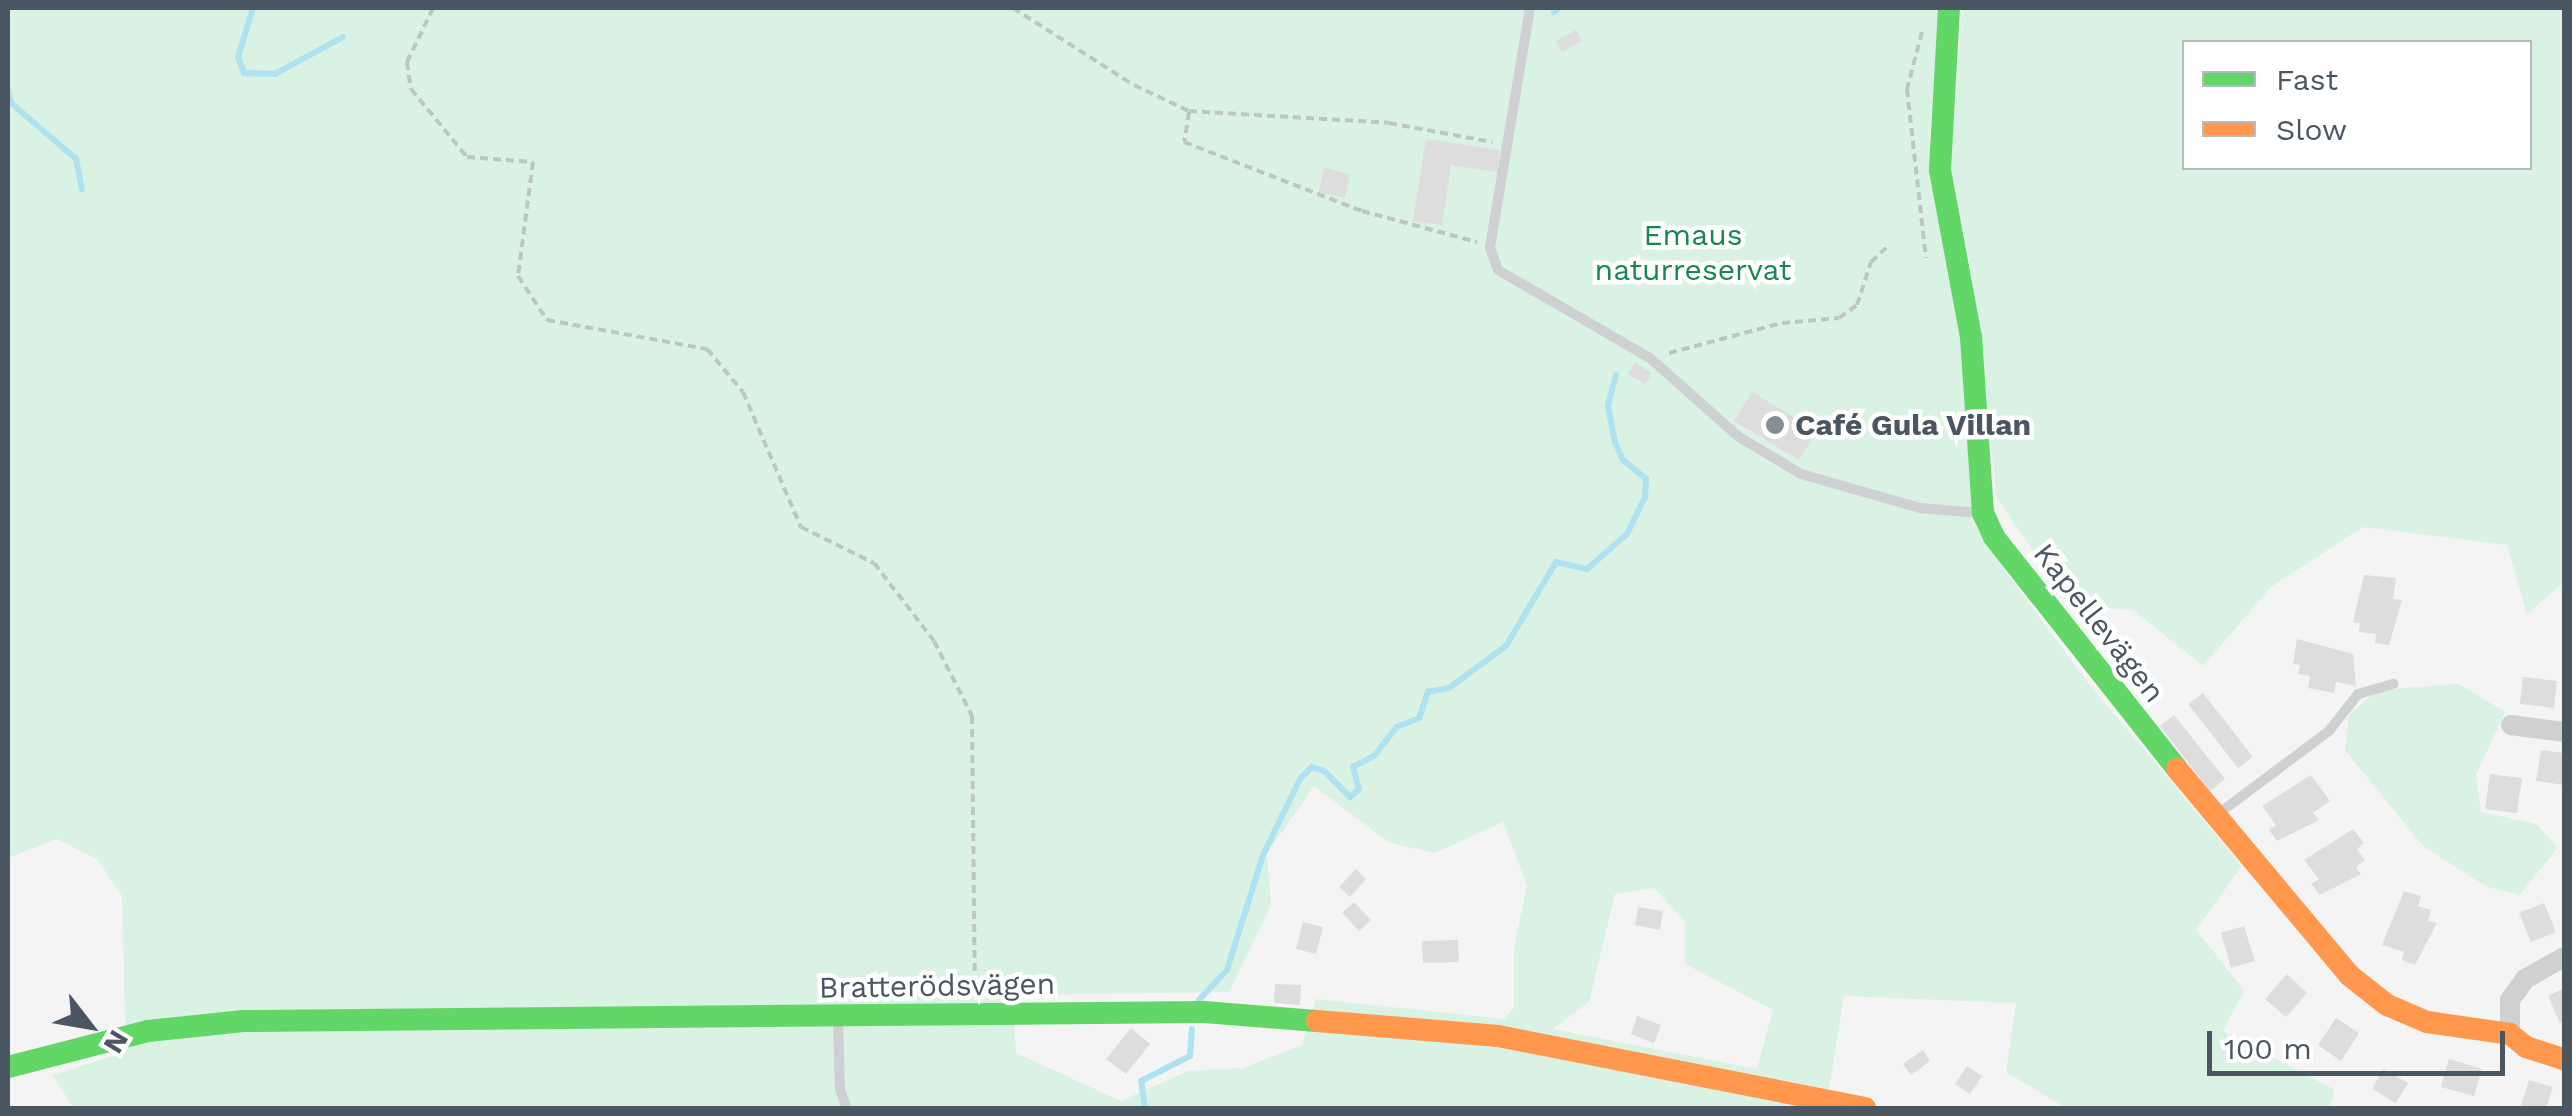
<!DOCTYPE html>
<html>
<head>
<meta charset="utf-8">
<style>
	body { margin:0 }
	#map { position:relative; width:2572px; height:1116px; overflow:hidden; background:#f4f4f4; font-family:"Work Sans",sans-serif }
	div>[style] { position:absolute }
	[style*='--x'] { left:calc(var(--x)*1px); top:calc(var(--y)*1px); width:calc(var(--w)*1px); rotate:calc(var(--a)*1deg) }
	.green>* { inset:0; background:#d9f2e3 }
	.stream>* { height:6px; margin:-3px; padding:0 3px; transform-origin:3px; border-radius:3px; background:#aee2f0 }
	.building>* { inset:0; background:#ddddde }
	.path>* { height:4px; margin-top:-2px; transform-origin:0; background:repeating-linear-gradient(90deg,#bcc7c4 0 8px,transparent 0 13px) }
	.lane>* { height:10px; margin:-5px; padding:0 5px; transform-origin:5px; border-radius:5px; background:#ced0d2 }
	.street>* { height:20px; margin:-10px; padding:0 10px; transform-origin:10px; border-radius:10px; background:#ced0d2 }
	.fast>* { height:22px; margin:-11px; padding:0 11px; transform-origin:11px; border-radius:11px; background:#63d668 }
	.slow>* { height:22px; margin:-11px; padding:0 11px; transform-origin:11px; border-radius:11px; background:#ff974d }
	.dots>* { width:28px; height:28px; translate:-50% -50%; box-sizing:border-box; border:5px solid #fff; border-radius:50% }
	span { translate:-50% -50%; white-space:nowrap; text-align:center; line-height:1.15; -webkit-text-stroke:9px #fff; paint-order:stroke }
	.park-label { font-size:30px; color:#17864f }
	.poi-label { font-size:30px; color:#4a5661; font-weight:700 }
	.left { translate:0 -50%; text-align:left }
	.street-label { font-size:30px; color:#4a5661 }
	.frame { position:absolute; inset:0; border:10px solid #4a5661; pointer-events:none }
	.legend { position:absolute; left:2182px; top:40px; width:350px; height:130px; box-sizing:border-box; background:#fff; border:2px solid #b7bbc0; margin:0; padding:12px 18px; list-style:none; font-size:30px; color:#4a5661 }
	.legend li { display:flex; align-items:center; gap:20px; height:50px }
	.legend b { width:50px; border:2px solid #b7bbc0 }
	.north { position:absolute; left:40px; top:976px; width:100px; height:100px; -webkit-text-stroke:8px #fff; paint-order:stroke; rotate:121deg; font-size:28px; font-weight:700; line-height:40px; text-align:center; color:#4a5661 }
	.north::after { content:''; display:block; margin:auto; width:35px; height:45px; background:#4a5661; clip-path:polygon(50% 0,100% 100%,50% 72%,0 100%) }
	.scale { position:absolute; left:2207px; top:1031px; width:298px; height:45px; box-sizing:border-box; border:5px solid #4a5661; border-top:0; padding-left:12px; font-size:30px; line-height:35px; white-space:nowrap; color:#4a5661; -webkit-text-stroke:8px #fff; paint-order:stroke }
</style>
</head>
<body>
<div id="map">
	<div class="green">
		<i style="clip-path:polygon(evenodd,8px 8px,1941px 8px,1929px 136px,2005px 571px,2089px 684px,2242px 866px,2196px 929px,2244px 991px,2223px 1031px,2335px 1090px,2329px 1108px,2066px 1108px,2006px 1072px,2016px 1003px,1844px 996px,1826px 1108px,74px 1108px,52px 1075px,126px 1052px,122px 896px,98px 860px,57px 839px,8px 858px,8px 8px,1314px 786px,1390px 843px,1435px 853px,1503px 822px,1527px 886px,1514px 947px,1514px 1008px,1504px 1019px,1316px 999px,1302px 1045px,1243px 1068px,1188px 1071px,1121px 1101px,1016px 1053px,1012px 995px,1229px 992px,1271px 905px,1267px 853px,1314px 786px,8px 8px,1654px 888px,1685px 921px,1685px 964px,1773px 1010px,1757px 1069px,1553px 1029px,1589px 1002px,1615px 894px,1654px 888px)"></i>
		<i style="clip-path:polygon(evenodd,1962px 8px,2564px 8px,2564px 582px,2527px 614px,2507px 545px,2363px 527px,2271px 587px,2203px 666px,2133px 610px,2072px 605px,1997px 499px,1971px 272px,1950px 168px,1962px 8px,2184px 42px,2530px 42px,2530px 168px,2184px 168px,2184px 42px)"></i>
		<i style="clip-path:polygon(2459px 684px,2505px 712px,2476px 775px,2481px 812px,2537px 824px,2557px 848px,2520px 895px,2487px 887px,2423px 846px,2345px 750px,2349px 715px,2377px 690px)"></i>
	</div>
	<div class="stream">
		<i style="--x:253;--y:8;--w:51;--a:107"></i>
		<i style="--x:238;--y:57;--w:17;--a:69"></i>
		<i style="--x:244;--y:73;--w:31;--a:2"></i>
		<i style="--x:275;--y:74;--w:77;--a:-28.6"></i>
		<i style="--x:1554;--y:12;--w:6;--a:-39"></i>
		<i style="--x:8;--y:90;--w:13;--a:77"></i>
		<i style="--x:11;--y:103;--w:86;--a:40.7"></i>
		<i style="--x:76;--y:159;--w:31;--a:79"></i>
		<i style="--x:1199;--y:1000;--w:41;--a:-47"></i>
		<i style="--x:1227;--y:970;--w:121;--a:-72.6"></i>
		<i style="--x:1263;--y:855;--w:85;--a:-64"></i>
		<i style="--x:1300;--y:779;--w:17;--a:-45"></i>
		<i style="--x:1312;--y:767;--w:13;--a:18"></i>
		<i style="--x:1324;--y:771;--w:37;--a:45"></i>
		<i style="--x:1350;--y:797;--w:12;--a:-42"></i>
		<i style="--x:1359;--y:789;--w:23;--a:-105"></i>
		<i style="--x:1353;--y:767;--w:24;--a:-28"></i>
		<i style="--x:1374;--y:756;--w:37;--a:-52"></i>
		<i style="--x:1397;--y:727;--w:24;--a:-22"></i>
		<i style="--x:1419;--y:718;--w:28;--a:-71"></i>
		<i style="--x:1428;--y:692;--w:21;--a:-11"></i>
		<i style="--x:1449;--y:688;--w:71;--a:-36.4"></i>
		<i style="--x:1506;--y:646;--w:98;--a:-59.2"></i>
		<i style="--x:1556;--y:562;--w:32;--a:13"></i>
		<i style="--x:1587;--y:569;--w:53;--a:-41.2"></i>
		<i style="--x:1627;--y:534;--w:41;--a:-64.1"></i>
		<i style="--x:1645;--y:497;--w:18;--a:-87"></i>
		<i style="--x:1646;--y:479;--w:30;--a:-140"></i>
		<i style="--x:1623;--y:460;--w:20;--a:-114"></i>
		<i style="--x:1615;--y:442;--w:38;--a:-101"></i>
		<i style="--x:1608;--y:405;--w:31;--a:-75"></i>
		<i style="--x:1145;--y:1108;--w:27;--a:-98"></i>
		<i style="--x:1141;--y:1081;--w:55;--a:-27"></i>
		<i style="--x:1190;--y:1056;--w:27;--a:-86"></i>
	</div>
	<div class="building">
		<i style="clip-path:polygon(1576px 30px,1582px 41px,1562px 52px,1556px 41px)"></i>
		<i style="clip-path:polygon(1426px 139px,1500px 150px,1497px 172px,1451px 165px,1442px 225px,1413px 221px)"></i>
		<i style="clip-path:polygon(1324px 168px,1350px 174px,1345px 198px,1319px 192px)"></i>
		<i style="clip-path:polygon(1635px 363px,1652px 373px,1645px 384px,1628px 374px)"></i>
		<i style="clip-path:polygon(1752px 392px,1817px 431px,1799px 460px,1734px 421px)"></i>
		<i style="clip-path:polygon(2364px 575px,2396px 578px,2393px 599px,2402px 600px,2389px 645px,2375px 643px,2376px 634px,2359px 632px,2360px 623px,2353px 622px)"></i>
		<i style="clip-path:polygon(2297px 639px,2353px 654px,2356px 686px,2336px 682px,2334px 693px,2308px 688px,2310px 676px,2298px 674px,2300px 665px,2293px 664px)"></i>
		<i style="clip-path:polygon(2523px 677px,2557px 681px,2554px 708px,2520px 704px)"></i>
		<i style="clip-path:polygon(2203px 693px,2253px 757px,2238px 768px,2188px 704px)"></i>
		<i style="clip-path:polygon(2174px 715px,2225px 779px,2210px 791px,2160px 726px)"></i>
		<i style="clip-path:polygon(2541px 750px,2564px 753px,2564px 785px,2536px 781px)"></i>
		<i style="clip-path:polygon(2490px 774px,2522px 778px,2517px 813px,2485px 809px)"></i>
		<i style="clip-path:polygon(2311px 775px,2330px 801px,2313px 813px,2319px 820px,2277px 841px,2269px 830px,2276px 825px,2262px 806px)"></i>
		<i style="clip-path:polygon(2353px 829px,2364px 843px,2357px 849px,2365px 860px,2356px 867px,2361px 874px,2320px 895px,2311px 884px,2319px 879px,2304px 860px)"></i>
		<i style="clip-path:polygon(1356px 869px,1366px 879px,1350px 897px,1339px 887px)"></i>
		<i style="clip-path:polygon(2404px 891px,2421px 896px,2418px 906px,2431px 910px,2428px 921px,2437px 923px,2415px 965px,2402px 960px,2404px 952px,2382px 945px)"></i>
		<i style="clip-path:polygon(1354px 902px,1371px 920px,1359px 931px,1342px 913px)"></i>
		<i style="clip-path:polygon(2544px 903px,2556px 932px,2531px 942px,2519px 913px)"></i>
		<i style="clip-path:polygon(1638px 907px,1663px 911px,1660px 930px,1635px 925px)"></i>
		<i style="clip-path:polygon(1303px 922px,1323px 927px,1316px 954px,1296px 949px)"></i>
		<i style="clip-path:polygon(2244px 926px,2255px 961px,2231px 968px,2221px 933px)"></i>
		<i style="clip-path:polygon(1458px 940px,1459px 962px,1423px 963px,1422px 941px)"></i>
		<i style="clip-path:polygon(2287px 974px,2307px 993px,2286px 1017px,2265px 999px)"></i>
		<i style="clip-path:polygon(1275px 984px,1301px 985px,1300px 1005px,1274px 1003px)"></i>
		<i style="clip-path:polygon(2564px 988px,2564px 1021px,2560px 1023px,2548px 996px)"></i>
		<i style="clip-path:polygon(1637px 1016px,1661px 1025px,1654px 1043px,1631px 1034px)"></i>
		<i style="clip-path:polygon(2336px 1018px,2359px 1033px,2341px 1061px,2318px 1045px)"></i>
		<i style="clip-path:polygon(1131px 1028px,1150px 1044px,1126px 1074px,1106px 1059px)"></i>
		<i style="clip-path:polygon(1923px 1050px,1930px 1061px,1911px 1075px,1903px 1064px)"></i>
		<i style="clip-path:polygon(2449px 1059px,2482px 1069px,2474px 1096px,2441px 1087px)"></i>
		<i style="clip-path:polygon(1967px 1066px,1982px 1076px,1970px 1094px,1955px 1084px)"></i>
		<i style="clip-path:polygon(2383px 1069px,2408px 1083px,2396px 1103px,2372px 1089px)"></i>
		<i style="clip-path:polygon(2529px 1080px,2553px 1087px,2546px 1108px,2520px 1108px)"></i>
	</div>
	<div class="path">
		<i style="--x:433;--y:8;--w:60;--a:115.7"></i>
		<i style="--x:407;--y:62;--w:27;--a:82"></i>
		<i style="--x:411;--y:89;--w:88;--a:50.5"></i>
		<i style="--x:467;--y:157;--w:66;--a:4.3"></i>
		<i style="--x:533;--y:162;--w:115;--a:97.5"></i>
		<i style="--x:518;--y:276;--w:53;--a:56.6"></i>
		<i style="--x:547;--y:320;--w:163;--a:10.3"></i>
		<i style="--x:707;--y:349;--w:56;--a:50.1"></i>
		<i style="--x:743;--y:392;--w:147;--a:66.8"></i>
		<i style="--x:801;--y:527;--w:81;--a:26.3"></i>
		<i style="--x:874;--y:563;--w:98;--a:52.4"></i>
		<i style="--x:934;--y:641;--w:84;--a:63.1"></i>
		<i style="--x:972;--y:716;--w:276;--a:89.4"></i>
		<i style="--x:1013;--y:8;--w:143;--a:32.5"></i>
		<i style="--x:1134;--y:85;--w:61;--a:25.3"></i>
		<i style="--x:1189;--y:111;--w:200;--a:3.4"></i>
		<i style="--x:1389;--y:123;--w:105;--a:10.5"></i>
		<i style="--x:1922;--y:32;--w:59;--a:104.7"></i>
		<i style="--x:1907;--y:89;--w:170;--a:83.6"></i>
		<i style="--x:1189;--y:112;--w:30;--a:99"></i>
		<i style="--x:1184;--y:142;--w:191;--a:21.2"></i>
		<i style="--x:1362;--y:211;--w:119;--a:15.1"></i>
		<i style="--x:1669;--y:353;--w:117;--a:-14.9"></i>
		<i style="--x:1782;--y:323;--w:57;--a:-5"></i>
		<i style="--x:1839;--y:318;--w:22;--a:-36"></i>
		<i style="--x:1857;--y:305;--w:45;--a:-72"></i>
		<i style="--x:1871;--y:262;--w:26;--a:-43"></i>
	</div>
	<div class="lane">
		<i style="--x:1530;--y:8;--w:243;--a:99.5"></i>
		<i style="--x:1490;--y:248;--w:23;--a:70"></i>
		<i style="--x:1498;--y:270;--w:176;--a:30.1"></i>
		<i style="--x:1650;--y:358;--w:119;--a:41.6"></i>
		<i style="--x:1739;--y:437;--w:72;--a:30.8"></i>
		<i style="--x:1801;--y:474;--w:124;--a:15.9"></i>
		<i style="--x:1920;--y:508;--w:60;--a:4.8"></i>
		<i style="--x:2218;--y:814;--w:139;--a:-36.8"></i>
		<i style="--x:2329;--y:731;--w:47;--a:-51.9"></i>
		<i style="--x:2358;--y:694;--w:37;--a:-16"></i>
		<i style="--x:838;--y:1019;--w:71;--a:88.4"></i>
		<i style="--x:840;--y:1090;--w:19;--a:69"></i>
	</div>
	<div class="street">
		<i style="--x:2511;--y:725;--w:53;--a:7.5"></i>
		<i style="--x:2510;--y:1034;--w:34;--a:-90"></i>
		<i style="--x:2510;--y:1000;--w:26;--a:-54"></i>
		<i style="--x:2525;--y:979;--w:45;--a:-29.4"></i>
	</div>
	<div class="fast">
		<i style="--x:1949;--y:8;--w:162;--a:93.2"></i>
		<i style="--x:1940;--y:170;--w:170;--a:79.5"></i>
		<i style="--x:1971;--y:337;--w:176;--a:86.1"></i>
		<i style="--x:1983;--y:513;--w:26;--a:65"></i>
		<i style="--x:1994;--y:537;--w:295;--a:51.7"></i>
		<i style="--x:8;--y:1067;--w:145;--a:-14.4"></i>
		<i style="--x:148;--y:1031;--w:96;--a:-6"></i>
		<i style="--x:243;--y:1021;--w:961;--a:-0.54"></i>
		<i style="--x:1204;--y:1012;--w:113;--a:4.6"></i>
	</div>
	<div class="slow">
		<i style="--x:2177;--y:769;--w:268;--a:50.1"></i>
		<i style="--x:2349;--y:975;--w:48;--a:38.3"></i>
		<i style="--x:2387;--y:1005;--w:43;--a:23"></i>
		<i style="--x:2427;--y:1022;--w:84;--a:8.2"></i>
		<i style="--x:2510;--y:1034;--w:21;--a:39"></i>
		<i style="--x:2526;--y:1047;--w:40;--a:18"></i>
		<i style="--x:1317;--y:1021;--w:182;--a:4.7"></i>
		<i style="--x:1498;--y:1036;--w:374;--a:11.1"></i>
	</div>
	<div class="dots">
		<i style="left:1775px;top:425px;background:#868d94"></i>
	</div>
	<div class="park-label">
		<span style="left:1693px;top:252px">Emaus<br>naturreservat</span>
	</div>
	<div class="poi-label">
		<span class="left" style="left:1795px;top:425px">Café Gula Villan</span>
	</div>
	<div class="street-label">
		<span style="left:2099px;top:623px;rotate:52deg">Kapellevägen</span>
		<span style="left:937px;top:986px;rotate:-1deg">Bratterödsvägen</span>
	</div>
	<div class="frame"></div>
	<ul class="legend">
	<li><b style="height:12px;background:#63d668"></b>Fast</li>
	<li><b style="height:12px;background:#ff974d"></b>Slow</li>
	</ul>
	<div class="north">N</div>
	<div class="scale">100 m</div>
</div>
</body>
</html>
